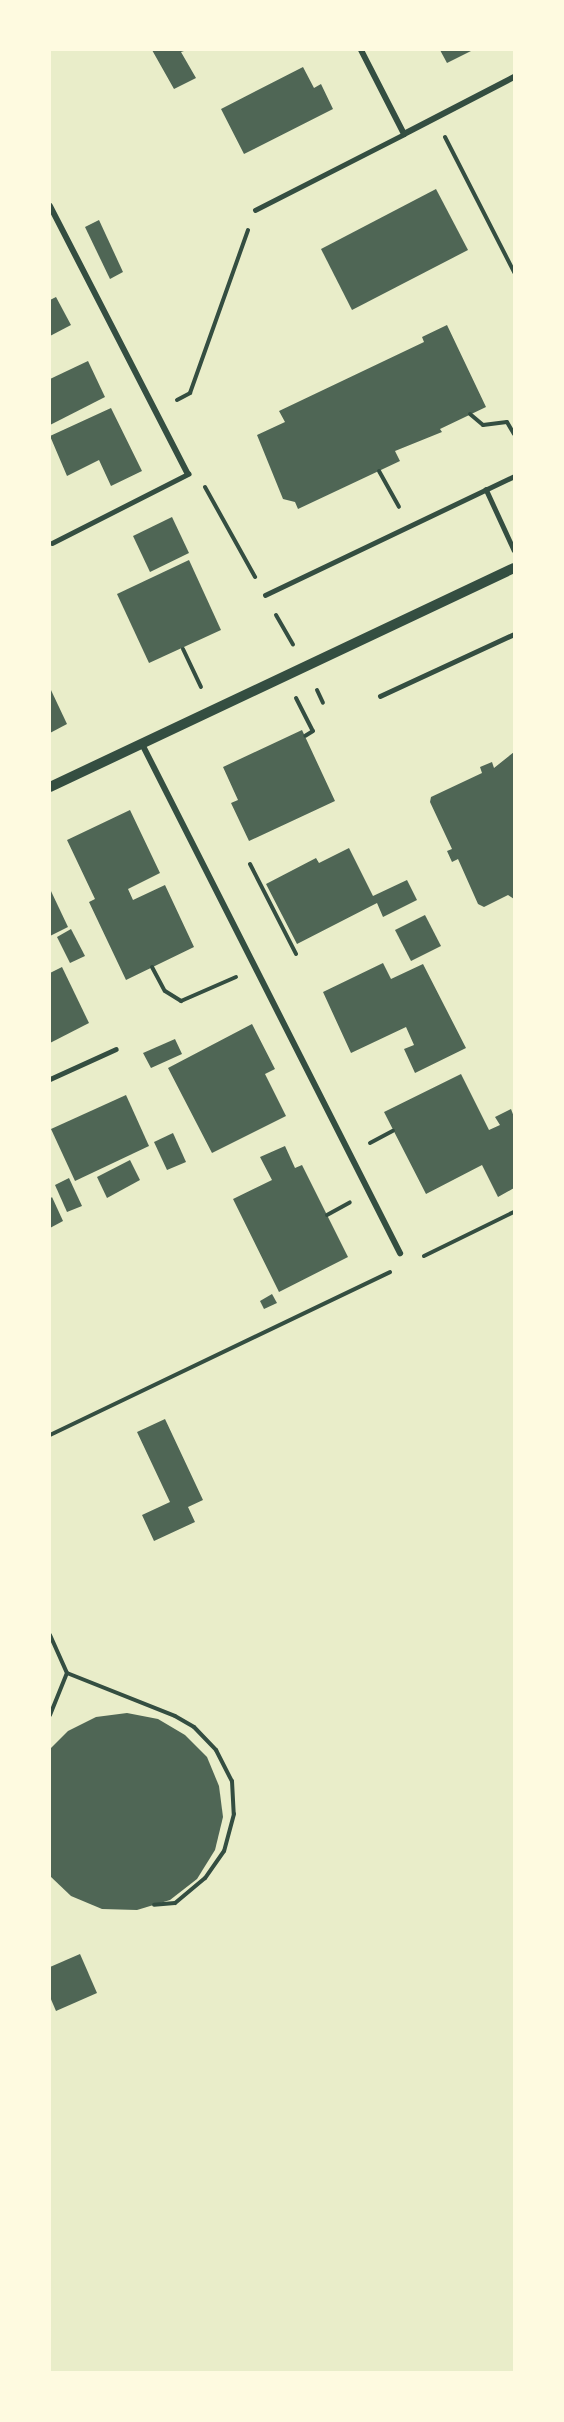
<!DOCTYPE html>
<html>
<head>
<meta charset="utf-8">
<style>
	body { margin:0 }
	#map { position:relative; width:564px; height:2422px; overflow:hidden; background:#e9edc9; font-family:Lora,serif }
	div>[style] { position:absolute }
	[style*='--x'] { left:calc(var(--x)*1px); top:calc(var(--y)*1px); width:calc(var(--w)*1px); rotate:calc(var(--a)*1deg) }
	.building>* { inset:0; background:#4f6655 }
	.path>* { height:4px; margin:-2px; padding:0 2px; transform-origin:2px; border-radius:2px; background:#344e41 }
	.service>* { height:4.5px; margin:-2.25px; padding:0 2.25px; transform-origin:2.25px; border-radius:2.25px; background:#344e41 }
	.minor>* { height:6px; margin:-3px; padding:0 3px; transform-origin:3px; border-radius:3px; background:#344e41 }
	.tertiary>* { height:10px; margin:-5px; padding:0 5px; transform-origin:5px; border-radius:5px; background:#344e41 }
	span { translate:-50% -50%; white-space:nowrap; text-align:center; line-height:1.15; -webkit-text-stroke:6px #fefae0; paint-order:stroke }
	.frame { position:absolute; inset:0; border:51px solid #fefae0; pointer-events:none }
</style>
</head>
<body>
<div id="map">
	<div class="building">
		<i style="clip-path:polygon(152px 50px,187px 50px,181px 52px,196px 78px,174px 89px)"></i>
		<i style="clip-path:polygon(440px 50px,473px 50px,447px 63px)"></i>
		<i style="clip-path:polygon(303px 67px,314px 88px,321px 84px,333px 109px,244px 154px,221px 109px)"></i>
		<i style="clip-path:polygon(436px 189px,468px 250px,352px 310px,321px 249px)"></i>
		<i style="clip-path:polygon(99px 220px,123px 272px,110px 279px,85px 227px)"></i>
		<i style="clip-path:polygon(56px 297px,71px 325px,50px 336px,50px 300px)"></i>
		<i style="clip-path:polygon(447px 325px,486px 407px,440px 429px,442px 432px,395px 451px,400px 461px,298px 509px,295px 502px,283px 499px,257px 435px,285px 422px,279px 411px,424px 342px,422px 337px)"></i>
		<i style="clip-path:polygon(88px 361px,105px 397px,50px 425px,50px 379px)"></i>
		<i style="clip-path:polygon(111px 408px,142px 471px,111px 486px,99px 460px,67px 476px,50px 436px)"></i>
		<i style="clip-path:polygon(172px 517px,189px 553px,150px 572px,133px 536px)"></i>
		<i style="clip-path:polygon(189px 560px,221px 630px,149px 663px,117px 594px)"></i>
		<i style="clip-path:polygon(50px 688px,67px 724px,50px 733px)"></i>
		<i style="clip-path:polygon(302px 730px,335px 801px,249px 841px,231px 803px,238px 800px,223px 767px)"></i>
		<i style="clip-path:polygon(514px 752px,514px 899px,508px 895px,484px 907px,478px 904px,458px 859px,452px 862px,447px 851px,452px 849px,430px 802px,431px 797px,482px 773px,480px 767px,492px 762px,494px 768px)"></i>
		<i style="clip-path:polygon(130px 810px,160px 873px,128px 889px,133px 900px,165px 885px,194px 947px,126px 980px,89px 902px,95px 899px,67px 840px)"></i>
		<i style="clip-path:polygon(349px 848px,373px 896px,407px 880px,417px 900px,383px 917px,377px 903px,297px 944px,266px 884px,316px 858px,319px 863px)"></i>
		<i style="clip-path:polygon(50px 889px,68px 927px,50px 936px)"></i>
		<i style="clip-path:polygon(425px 915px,441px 946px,411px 961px,395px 930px)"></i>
		<i style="clip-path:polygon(71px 929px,85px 956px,70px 963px,57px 937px)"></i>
		<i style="clip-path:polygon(383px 963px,391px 979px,423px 964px,466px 1048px,415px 1073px,404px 1049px,414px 1045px,406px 1027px,351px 1053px,323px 992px)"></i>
		<i style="clip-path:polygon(62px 967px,89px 1023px,50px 1043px,50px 973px)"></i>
		<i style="clip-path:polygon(252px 1024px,275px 1069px,265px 1074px,286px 1116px,212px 1153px,168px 1068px)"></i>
		<i style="clip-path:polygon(175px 1039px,182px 1054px,151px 1068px,143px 1053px)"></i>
		<i style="clip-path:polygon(461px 1074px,489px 1130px,500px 1125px,495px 1117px,511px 1109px,514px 1117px,514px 1188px,498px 1197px,482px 1165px,426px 1194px,384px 1112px)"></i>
		<i style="clip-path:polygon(126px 1095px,149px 1146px,75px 1181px,51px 1129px)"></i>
		<i style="clip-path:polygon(173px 1133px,186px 1162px,167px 1170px,154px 1142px)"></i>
		<i style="clip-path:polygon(285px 1146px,295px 1168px,302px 1165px,348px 1257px,279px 1292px,233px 1199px,272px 1180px,260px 1157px)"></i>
		<i style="clip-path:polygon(130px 1160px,140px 1180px,107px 1198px,97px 1177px)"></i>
		<i style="clip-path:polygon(69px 1178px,82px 1206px,67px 1212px,55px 1185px)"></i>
		<i style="clip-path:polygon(52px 1197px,63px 1221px,50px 1228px,50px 1199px)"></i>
		<i style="clip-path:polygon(272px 1294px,277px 1303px,264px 1309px,260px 1301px)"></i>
		<i style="clip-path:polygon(165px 1419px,203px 1500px,188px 1507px,195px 1522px,154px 1541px,142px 1515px,170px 1502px,137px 1432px)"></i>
		<i style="clip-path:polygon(127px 1713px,158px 1719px,185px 1735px,207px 1757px,219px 1786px,223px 1817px,215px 1850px,197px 1879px,170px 1900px,137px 1910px,102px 1909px,71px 1896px,50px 1876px,50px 1749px,68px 1731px,96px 1717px)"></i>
		<i style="clip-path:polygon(80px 1954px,97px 1993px,56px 2011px,50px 1997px,50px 1967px)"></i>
	</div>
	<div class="path">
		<i style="--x:445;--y:137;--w:152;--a:62.9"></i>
		<i style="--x:177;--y:400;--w:15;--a:-28"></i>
		<i style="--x:190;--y:393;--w:173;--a:-70.4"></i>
		<i style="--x:470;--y:414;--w:17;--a:40"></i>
		<i style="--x:483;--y:425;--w:24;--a:-7"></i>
		<i style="--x:507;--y:422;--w:14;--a:60"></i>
		<i style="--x:379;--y:471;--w:41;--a:60.9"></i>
		<i style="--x:205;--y:487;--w:103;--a:60.9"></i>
		<i style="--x:276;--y:615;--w:34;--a:60"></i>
		<i style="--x:183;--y:649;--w:42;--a:64.7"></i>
		<i style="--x:317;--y:690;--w:14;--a:65"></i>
		<i style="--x:296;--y:698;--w:37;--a:63"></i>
		<i style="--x:313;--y:731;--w:9;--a:148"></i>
		<i style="--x:250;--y:864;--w:101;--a:62.9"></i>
		<i style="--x:152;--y:967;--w:27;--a:62"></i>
		<i style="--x:165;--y:991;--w:19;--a:32"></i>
		<i style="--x:181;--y:1001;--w:60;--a:-23.6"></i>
		<i style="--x:370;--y:1143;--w:26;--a:-28"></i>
		<i style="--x:327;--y:1215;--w:26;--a:-29"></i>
		<i style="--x:424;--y:1256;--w:100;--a:-26.1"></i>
		<i style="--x:50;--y:1435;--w:377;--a:-25.6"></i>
		<i style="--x:50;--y:1635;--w:42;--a:65.9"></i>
		<i style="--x:67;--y:1673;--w:116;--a:21.7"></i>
		<i style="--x:175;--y:1716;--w:22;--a:30"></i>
		<i style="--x:194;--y:1727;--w:32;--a:46"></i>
		<i style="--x:216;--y:1750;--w:35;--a:63"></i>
		<i style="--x:232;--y:1781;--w:33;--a:87"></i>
		<i style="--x:234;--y:1814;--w:38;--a:105"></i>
		<i style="--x:224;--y:1851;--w:33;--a:125"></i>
		<i style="--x:205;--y:1878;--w:39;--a:140"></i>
		<i style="--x:175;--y:1903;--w:21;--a:175"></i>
		<i style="--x:50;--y:1715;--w:45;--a:-68"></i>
	</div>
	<div class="service">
		<i style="--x:255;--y:210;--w:167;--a:-27"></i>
		<i style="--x:486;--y:489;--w:67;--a:65.3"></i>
		<i style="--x:52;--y:543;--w:153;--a:-26.9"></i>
		<i style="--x:265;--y:595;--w:276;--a:-25.5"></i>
		<i style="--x:380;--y:696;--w:148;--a:-24.8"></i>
		<i style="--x:50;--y:1079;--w:72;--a:-24.4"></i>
	</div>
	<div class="minor">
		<i style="--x:361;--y:50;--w:94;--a:62.9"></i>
		<i style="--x:404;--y:134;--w:124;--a:-27.4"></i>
		<i style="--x:50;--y:206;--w:301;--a:62.8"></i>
		<i style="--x:142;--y:744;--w:571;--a:63.12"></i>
	</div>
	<div class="tertiary">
		<i style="--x:50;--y:787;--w:513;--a:-25.27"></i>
	</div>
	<div class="frame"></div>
</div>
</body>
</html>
